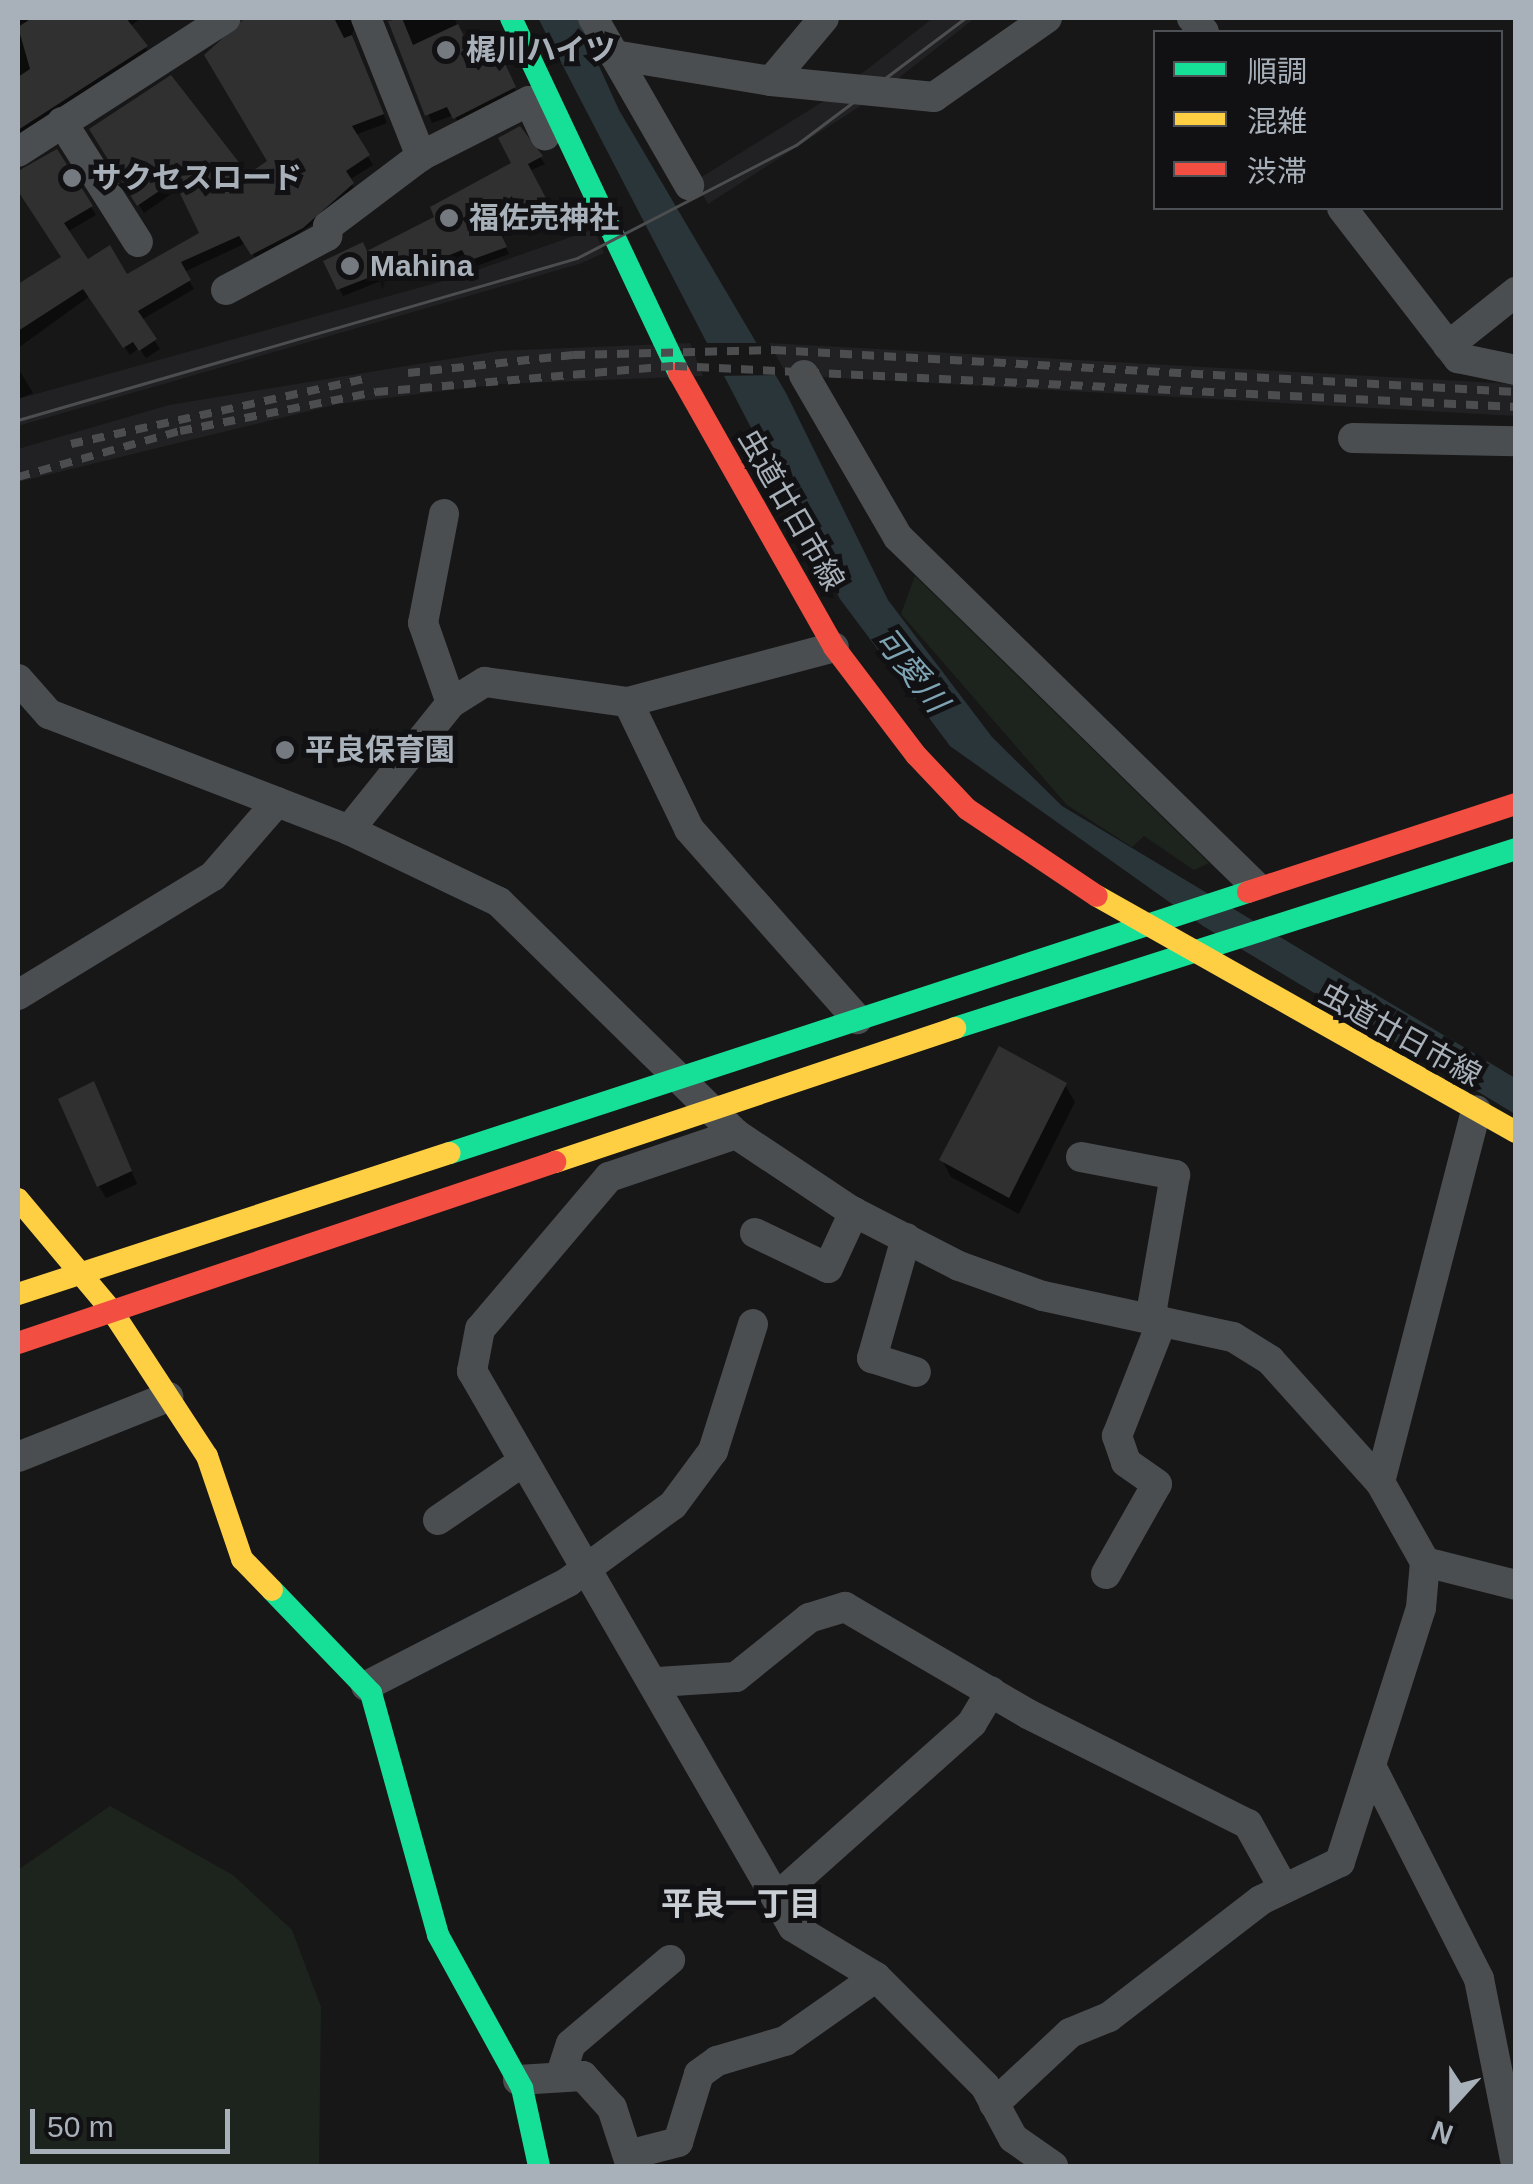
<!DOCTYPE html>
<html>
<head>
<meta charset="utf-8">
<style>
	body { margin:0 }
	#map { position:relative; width:1533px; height:2184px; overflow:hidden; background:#171717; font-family:Helvetica,"Noto Sans JP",sans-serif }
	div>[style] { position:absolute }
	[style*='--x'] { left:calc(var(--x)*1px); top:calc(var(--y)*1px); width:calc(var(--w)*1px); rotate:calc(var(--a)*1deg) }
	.built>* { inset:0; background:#212123 }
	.green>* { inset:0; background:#1d241d }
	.water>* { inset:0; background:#2a353a }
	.pier>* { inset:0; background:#171717 }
	.shadow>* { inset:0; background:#0007 }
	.building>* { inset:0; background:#303031 }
	.street>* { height:30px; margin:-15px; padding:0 15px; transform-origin:15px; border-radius:15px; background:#4b4e50 }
	.fast>* { height:22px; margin:-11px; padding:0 11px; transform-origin:11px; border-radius:11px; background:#16e098 }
	.slow>* { height:22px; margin:-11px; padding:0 11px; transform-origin:11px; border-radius:11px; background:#ffcf43 }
	.jam>* { height:22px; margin:-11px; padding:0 11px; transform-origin:11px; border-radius:11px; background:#f24e42 }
	.tram>* { height:2.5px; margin:-1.25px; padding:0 1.25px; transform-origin:1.25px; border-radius:1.25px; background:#4b4d4f }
	.rail>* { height:8px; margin-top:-4px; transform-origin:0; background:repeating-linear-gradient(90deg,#4b4d4f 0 12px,transparent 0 22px) }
	.dots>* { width:28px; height:28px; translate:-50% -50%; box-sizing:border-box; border:5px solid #111113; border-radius:50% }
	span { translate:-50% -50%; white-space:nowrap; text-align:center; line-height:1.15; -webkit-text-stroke:10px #111113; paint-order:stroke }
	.poi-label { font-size:30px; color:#a8b0b9; font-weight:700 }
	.left { translate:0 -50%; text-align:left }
	.street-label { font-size:30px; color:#a8b0b9 }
	.water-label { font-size:32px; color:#7ea4b4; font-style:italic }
	.neighbourhood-label { font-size:32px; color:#c9ced4; font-weight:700 }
	.frame { position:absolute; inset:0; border:20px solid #a8b0b9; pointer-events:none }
	.legend { position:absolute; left:1153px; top:30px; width:350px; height:180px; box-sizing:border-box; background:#111113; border:2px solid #4d5155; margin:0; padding:12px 18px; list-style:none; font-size:30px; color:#a8b0b9 }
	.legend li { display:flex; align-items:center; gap:20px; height:50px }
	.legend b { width:50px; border:2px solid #4d5155 }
	.north { position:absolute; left:1403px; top:2054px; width:100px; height:100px; -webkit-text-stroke:8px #111113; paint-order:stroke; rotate:201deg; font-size:28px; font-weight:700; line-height:40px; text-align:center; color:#a8b0b9 }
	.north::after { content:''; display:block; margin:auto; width:35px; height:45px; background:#a8b0b9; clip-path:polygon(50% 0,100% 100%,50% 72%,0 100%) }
	.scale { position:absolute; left:30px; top:2109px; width:200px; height:45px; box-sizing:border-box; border:5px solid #a8b0b9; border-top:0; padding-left:12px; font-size:30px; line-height:35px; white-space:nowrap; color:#a8b0b9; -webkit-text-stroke:8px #111113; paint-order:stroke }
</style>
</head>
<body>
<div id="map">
	<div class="built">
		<i style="clip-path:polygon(933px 18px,975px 18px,891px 84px,856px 78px)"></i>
		<i style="clip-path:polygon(827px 99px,862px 105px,708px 204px,695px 181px)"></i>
		<i style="clip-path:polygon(594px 229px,604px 253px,579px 264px,18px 426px,18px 399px,454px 278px)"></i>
		<i style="clip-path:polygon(690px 343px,703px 376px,500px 384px,338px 404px,18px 482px,18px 449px,169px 405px,498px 351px)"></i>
		<i style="clip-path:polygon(769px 343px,1515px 384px,1515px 416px,787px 375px)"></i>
	</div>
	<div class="green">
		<i style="clip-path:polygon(915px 576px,1209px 863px,1194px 870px,1144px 836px,1132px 847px,1067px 805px,901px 614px)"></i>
		<i style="clip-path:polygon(110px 1806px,233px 1875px,292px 1930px,321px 2007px,319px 2166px,18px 2166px,18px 1870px)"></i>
	</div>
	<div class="water">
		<i style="clip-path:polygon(538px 18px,577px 18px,619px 110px,786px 393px,888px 600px,992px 737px,1062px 806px,1515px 1078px,1515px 1114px,1203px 926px,950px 746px,840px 599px)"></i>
	</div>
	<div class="pier">
		<i style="clip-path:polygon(697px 343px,760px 343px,781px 375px,714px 376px)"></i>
	</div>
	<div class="shadow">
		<i style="clip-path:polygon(18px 18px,142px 18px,130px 26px,151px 55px,18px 139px)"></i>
		<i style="clip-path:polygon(255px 18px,359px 18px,352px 34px,387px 123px,355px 135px,373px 165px,349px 180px,357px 193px,258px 262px,246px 243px,184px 272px,194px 289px,141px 320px,160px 349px,146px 358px,139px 348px,130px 355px,90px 296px,18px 348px,18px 287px,64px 258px,18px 183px,56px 153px,96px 215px,67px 232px,87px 263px,126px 277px,202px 234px,180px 188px,144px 213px,92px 130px,248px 178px,270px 162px,207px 55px)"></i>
		<i style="clip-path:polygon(389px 18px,454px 18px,467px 45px,494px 43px,518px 96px,460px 126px,454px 115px,432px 123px)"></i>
		<i style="clip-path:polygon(520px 130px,545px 164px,529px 171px,551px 212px,501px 238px,509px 254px,474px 267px,468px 256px,441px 267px,437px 259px,343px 296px,326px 262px,367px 254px,438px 219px,515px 164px)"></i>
		<i style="clip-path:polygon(18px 368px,33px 393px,18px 399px)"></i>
		<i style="clip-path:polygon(1065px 1085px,1075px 1102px,1019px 1214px,951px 1177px,942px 1160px)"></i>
		<i style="clip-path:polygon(100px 1097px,137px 1184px,106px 1198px,99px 1186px)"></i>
	</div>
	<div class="building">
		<i style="clip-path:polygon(32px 18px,126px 18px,148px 46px,18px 130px,18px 77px,30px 69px,18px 27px)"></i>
		<i style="clip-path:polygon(245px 18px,334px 18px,344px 38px,352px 35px,384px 114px,352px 126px,370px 155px,346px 171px,354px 183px,303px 228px,251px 255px,239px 236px,181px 262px,191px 280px,138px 311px,157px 339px,139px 351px,133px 342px,123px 348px,83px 289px,18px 331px,18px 284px,61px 257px,18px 191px,18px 171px,57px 149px,93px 206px,64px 223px,88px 259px,110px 245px,127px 274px,199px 233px,174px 181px,137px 206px,89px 129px,171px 75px,248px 174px,267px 161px,204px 55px)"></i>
		<i style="clip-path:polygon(402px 18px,413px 45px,458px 24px,467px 42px,490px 32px,516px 87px,453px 119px,447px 107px,425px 116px,388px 21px)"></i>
		<i style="clip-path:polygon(520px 126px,543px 156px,528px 164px,549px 204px,499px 230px,507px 247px,468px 261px,462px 250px,435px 261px,432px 253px,337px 290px,323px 261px,363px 242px,367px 251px,434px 217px,430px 207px,511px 163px,498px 138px)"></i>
		<i style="clip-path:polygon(999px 1046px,1067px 1083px,1009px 1198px,939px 1160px)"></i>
		<i style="clip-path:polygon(94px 1081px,132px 1171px,97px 1187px,58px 1099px)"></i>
	</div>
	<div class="street">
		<i style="--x:366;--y:18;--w:149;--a:68.3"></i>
		<i style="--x:593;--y:18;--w:193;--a:60.1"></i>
		<i style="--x:1192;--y:18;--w:18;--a:49"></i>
		<i style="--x:614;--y:55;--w:159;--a:9.4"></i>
		<i style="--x:771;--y:81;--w:82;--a:-49.9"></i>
		<i style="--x:771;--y:81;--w:164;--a:5.6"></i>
		<i style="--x:934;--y:97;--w:138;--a:-35"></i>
		<i style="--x:62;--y:122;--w:142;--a:57.7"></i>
		<i style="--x:18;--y:152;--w:247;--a:-32.8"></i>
		<i style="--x:1342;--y:208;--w:190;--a:52.3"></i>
		<i style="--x:1458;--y:358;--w:59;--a:11.7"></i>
		<i style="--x:226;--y:290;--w:115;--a:-28.1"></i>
		<i style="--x:327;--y:236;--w:10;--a:-84"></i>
		<i style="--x:328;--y:226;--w:116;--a:-37"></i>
		<i style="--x:421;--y:156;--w:121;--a:-27"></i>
		<i style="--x:529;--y:101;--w:38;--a:65"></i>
		<i style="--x:1448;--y:346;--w:87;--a:-38.5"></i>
		<i style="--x:804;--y:375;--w:187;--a:59.9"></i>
		<i style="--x:898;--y:537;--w:498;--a:44.3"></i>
		<i style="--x:1353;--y:438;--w:163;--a:1.1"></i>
		<i style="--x:444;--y:514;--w:111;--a:100.9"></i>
		<i style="--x:423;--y:623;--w:85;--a:70.7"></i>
		<i style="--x:18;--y:679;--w:47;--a:48.5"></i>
		<i style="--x:49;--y:714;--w:322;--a:21.1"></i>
		<i style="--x:349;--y:830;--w:166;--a:25.6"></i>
		<i style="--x:499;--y:902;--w:332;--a:44.4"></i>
		<i style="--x:736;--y:1134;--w:137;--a:33.7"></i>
		<i style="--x:850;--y:1210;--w:123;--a:27.2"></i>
		<i style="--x:959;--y:1266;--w:89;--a:19.7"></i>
		<i style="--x:1043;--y:1296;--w:194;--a:12.2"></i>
		<i style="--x:1233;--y:1337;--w:44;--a:31.9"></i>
		<i style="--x:1270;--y:1360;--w:164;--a:48"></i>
		<i style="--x:1380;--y:1482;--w:92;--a:60.6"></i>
		<i style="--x:1425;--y:1562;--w:46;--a:95"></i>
		<i style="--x:1421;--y:1608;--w:267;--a:107.7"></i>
		<i style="--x:1340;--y:1862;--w:88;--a:154.3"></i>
		<i style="--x:1261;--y:1900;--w:192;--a:142.4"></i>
		<i style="--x:1109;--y:2017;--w:42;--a:157.7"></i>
		<i style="--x:1070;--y:2033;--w:104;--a:136.9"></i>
		<i style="--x:628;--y:702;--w:141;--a:64.3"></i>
		<i style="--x:689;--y:829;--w:254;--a:48.5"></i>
		<i style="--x:349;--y:830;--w:163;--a:-51.2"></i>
		<i style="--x:451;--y:703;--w:40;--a:-32"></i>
		<i style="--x:485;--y:682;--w:144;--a:8"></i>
		<i style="--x:628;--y:702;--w:213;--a:-14.9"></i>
		<i style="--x:18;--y:995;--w:228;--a:-31.4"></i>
		<i style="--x:213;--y:876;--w:98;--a:-49.1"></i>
		<i style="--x:736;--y:1134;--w:134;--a:161.3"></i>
		<i style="--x:609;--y:1177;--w:199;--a:130.3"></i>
		<i style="--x:480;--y:1329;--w:43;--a:100.8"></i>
		<i style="--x:472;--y:1371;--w:642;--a:60"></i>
		<i style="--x:793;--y:1927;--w:97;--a:31.1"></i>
		<i style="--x:876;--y:1977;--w:154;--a:45"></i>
		<i style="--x:985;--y:2086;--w:59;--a:61.7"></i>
		<i style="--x:1013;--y:2138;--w:49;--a:35"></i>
		<i style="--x:1081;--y:1157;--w:96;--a:10.8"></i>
		<i style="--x:1175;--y:1175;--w:146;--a:99.8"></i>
		<i style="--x:755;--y:1233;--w:81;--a:25.6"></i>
		<i style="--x:828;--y:1268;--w:62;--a:-65.1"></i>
		<i style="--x:906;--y:1238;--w:125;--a:105.8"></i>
		<i style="--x:872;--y:1358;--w:46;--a:17.7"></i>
		<i style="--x:18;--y:1457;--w:162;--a:-21.8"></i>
		<i style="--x:1380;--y:1482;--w:384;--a:-75.5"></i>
		<i style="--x:438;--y:1520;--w:104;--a:-34.5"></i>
		<i style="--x:1425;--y:1562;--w:94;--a:14.2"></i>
		<i style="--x:1106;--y:1574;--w:103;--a:-60.5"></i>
		<i style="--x:1157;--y:1484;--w:38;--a:-145"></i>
		<i style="--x:1126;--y:1462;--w:28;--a:-109"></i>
		<i style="--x:1117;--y:1436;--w:123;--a:-68.6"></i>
		<i style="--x:658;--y:1682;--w:78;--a:-3.7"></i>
		<i style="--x:736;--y:1677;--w:94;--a:-38.9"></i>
		<i style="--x:809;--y:1618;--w:38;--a:-17"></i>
		<i style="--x:845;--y:1607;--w:212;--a:30.3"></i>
		<i style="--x:1028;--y:1714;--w:246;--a:26.6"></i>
		<i style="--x:1248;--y:1824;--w:74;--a:61"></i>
		<i style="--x:366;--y:1686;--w:227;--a:-27.2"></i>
		<i style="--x:568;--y:1582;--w:130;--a:-36.3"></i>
		<i style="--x:673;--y:1505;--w:67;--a:-53.5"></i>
		<i style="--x:713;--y:1451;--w:133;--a:-72.5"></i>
		<i style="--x:1371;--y:1766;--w:239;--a:63.1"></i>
		<i style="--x:1479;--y:1979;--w:190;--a:78.7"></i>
		<i style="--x:777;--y:1897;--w:261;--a:-41.7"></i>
		<i style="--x:972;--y:1723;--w:37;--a:-59"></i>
		<i style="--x:562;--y:2071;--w:28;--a:-72"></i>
		<i style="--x:571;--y:2044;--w:130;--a:-40.3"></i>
		<i style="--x:518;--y:2080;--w:65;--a:-3.5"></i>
		<i style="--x:583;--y:2076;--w:43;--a:47.8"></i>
		<i style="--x:612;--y:2108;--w:61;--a:71.9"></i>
		<i style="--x:628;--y:2155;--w:52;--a:-14.6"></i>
		<i style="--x:678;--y:2142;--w:71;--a:-72.8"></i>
		<i style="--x:699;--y:2074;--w:22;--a:-36"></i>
		<i style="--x:717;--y:2061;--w:71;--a:-16.4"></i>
		<i style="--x:785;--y:2041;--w:111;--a:-35.1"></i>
	</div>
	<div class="fast">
		<i style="--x:511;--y:18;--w:393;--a:64.7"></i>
		<i style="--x:955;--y:1028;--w:589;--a:-17.7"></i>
		<i style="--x:450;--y:1153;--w:840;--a:-18.11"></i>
		<i style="--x:272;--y:1590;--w:143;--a:46.1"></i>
		<i style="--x:371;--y:1693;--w:251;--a:74.5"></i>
		<i style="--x:438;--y:1935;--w:175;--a:61.2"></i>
		<i style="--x:522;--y:2088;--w:80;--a:77.7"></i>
	</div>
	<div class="slow">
		<i style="--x:1097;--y:896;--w:481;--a:29.4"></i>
		<i style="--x:555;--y:1162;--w:422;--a:-18.5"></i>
		<i style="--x:18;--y:1199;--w:146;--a:50"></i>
		<i style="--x:112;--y:1311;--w:173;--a:56.8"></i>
		<i style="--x:207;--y:1456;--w:109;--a:71.2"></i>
		<i style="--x:242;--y:1559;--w:43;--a:45.9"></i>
		<i style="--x:18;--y:1294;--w:454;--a:-18.1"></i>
	</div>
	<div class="jam">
		<i style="--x:679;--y:373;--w:315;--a:60.5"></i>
		<i style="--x:834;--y:647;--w:136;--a:52.8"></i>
		<i style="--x:916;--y:755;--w:74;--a:46.6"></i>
		<i style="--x:967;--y:809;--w:156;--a:33.8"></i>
		<i style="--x:1248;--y:892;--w:282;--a:-18.2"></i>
		<i style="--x:18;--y:1343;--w:567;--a:-18.63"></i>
	</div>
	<div class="tram">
		<i style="--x:18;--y:420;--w:582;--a:-16.16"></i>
		<i style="--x:577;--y:258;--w:246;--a:-27.3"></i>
		<i style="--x:796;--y:145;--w:211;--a:-36.9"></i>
	</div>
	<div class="rail">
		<i style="--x:408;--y:373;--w:166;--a:-6.2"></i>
		<i style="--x:573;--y:355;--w:201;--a:-1.4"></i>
		<i style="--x:774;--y:350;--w:743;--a:3.24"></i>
		<i style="--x:71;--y:444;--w:304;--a:-12.5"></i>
		<i style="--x:18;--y:477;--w:168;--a:-15.9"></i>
		<i style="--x:180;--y:431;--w:200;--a:-11.3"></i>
		<i style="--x:376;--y:392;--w:300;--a:-5"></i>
		<i style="--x:675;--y:366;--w:842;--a:2.79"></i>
	</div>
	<div class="dots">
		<i style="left:446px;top:50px;background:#757a80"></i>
		<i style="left:72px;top:178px;background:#757a80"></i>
		<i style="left:449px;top:218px;background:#757a80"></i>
		<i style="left:350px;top:266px;background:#757a80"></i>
		<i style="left:285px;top:750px;background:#757a80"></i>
	</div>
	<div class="poi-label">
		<span class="left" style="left:466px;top:50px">梶川ハイツ</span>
		<span class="left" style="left:92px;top:178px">サクセスロード</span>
		<span class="left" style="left:469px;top:218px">福佐売神社</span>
		<span class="left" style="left:370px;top:266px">Mahina</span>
		<span class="left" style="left:305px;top:750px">平良保育園</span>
	</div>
	<div class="street-label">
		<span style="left:791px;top:510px;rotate:60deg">虫道廿日市線</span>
		<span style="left:1400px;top:1035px;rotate:29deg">虫道廿日市線</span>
	</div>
	<div class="water-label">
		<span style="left:911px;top:670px;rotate:52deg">可愛川</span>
	</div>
	<div class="neighbourhood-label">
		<span style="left:741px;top:1904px">平良一丁目</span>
	</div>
	<div class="frame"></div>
	<ul class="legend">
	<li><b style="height:12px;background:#16e098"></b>順調</li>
	<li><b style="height:12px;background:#ffcf43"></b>混雑</li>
	<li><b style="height:12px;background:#f24e42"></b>渋滞</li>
	</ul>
	<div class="north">N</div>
	<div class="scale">50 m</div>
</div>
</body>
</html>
